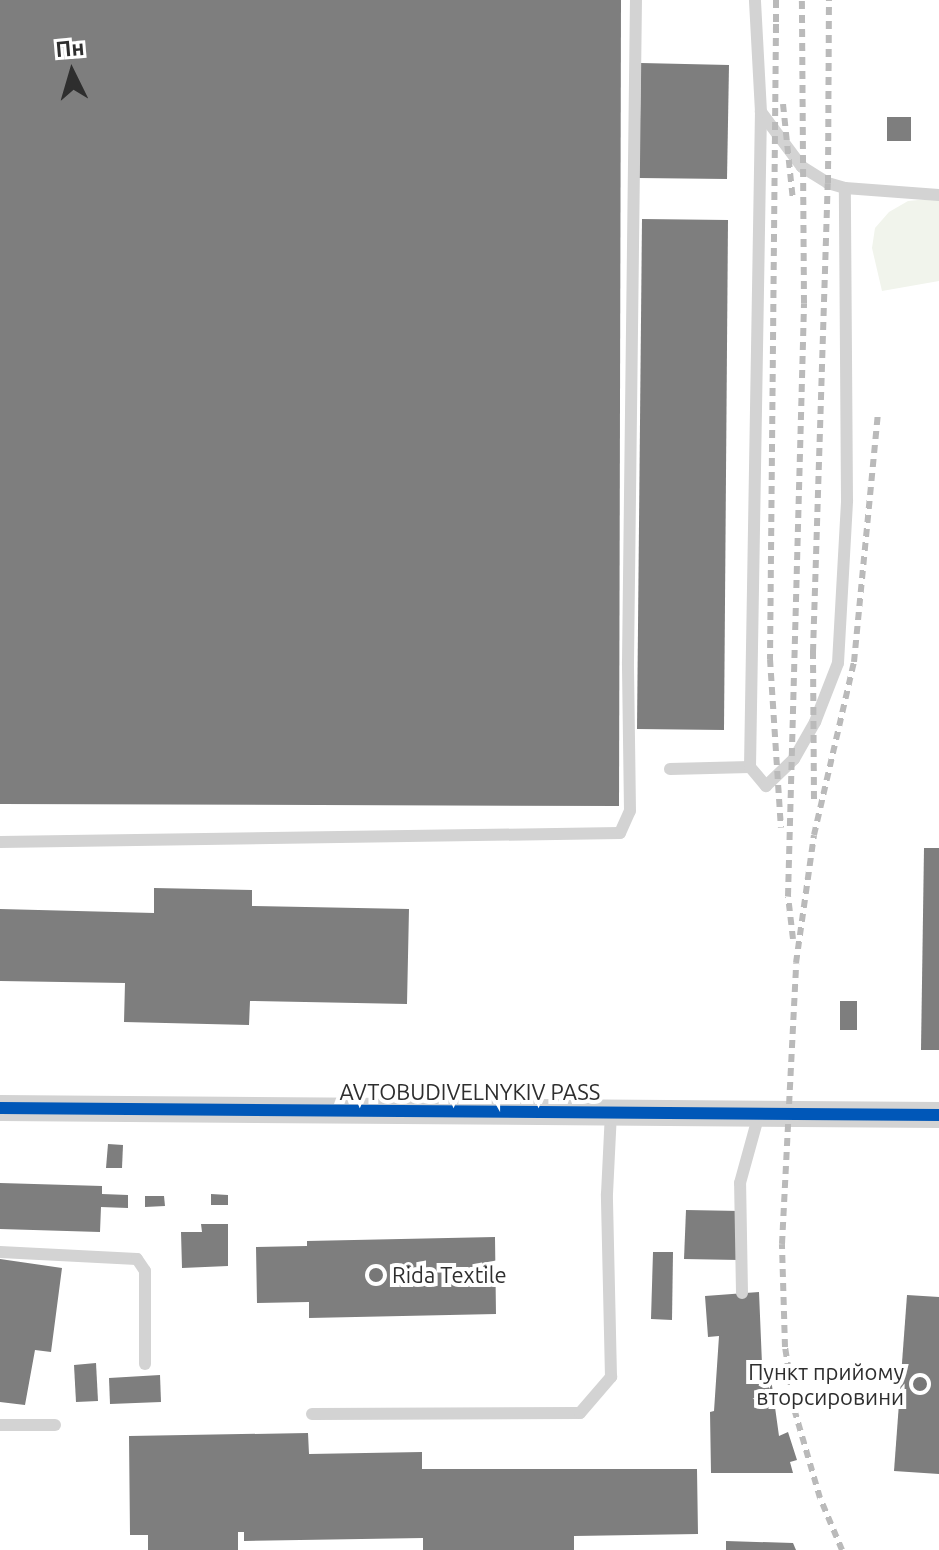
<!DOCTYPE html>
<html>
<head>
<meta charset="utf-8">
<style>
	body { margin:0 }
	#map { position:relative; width:939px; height:1550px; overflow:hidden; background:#fff; font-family:Ubuntu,sans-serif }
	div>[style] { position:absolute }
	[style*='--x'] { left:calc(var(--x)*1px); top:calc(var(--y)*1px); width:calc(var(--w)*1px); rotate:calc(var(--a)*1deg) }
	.green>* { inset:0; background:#f1f4ec }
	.building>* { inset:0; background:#7e7e7e }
	.lane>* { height:12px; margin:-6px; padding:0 6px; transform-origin:6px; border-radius:6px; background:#d3d3d3 }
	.street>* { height:26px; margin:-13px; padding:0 13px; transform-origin:13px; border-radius:13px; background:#d3d3d3 }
	.rail>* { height:6px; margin-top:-3px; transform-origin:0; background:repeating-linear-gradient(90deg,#bababa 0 8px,transparent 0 14px) }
	.cycleway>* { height:12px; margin:-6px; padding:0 6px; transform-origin:6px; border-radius:6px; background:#0057b8 }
	.dots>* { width:22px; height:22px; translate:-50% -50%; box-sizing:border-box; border:4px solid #fff; border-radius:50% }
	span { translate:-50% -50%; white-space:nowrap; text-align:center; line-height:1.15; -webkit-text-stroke:8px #fff; paint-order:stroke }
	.street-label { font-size:22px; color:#2e2e2e }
	.poi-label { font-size:22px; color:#2e2e2e }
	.left { translate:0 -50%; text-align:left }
	.right { translate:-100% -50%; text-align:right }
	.north { position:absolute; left:32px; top:32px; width:80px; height:80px; -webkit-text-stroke:6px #fff; paint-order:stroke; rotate:355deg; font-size:22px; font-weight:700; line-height:32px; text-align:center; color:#2e2e2e }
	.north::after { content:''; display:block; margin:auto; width:28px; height:36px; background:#2e2e2e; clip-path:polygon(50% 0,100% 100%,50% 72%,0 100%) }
</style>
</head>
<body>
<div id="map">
	<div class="green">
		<i style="clip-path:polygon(939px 198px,939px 281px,882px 291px,872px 248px,875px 228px,889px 212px,908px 201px)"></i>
	</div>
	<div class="building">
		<i style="clip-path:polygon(0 0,621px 0,619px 806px,0 804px)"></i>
		<i style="clip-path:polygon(641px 63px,729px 65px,727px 179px,639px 178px)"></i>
		<i style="clip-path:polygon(887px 117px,911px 117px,911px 141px,887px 141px)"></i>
		<i style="clip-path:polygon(642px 219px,728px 220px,724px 730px,637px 729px)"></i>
		<i style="clip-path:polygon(924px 848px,939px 848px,939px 1050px,921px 1050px)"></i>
		<i style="clip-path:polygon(154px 888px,252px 890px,252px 906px,409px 909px,407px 1004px,250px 1001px,249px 1025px,124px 1022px,125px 983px,0 981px,0 909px,154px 913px)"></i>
		<i style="clip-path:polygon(840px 1001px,857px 1001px,857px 1030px,840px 1030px)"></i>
		<i style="clip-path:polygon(108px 1144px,123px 1145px,122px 1168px,106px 1168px)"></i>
		<i style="clip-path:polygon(0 1183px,102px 1186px,102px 1194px,128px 1195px,128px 1208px,101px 1207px,100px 1232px,0 1229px)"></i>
		<i style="clip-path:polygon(211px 1194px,228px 1195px,228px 1205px,211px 1205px)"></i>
		<i style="clip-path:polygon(145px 1196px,164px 1196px,165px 1206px,145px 1207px)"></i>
		<i style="clip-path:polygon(686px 1210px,741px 1211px,739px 1260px,684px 1259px)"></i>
		<i style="clip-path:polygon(201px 1224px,228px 1224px,228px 1266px,182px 1268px,181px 1232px,202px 1232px)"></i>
		<i style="clip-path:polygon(495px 1237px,496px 1314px,309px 1318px,309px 1302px,257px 1303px,256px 1247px,307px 1246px,307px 1241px)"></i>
		<i style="clip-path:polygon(653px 1252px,673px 1252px,672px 1320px,651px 1319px)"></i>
		<i style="clip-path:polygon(0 1259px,62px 1268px,51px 1352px,35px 1350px,25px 1405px,0 1402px)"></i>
		<i style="clip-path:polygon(759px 1292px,762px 1364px,769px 1364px,779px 1436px,788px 1432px,797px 1460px,790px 1462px,793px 1473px,711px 1473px,710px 1412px,714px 1411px,719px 1336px,708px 1337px,705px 1296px)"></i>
		<i style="clip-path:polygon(907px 1295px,939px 1297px,939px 1474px,894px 1471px)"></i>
		<i style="clip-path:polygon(96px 1363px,98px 1401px,76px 1402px,74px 1365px)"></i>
		<i style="clip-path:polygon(160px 1375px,161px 1402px,110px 1404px,109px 1378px)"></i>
		<i style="clip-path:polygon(308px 1433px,309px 1454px,422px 1452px,422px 1469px,697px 1469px,698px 1534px,574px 1536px,574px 1550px,423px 1550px,423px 1538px,244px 1541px,244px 1532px,238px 1532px,238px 1550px,148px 1550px,148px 1535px,130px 1535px,129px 1436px)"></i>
		<i style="clip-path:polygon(726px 1541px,793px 1543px,796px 1550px,726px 1550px)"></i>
	</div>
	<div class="lane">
		<i style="--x:845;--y:188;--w:94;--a:4.3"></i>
		<i style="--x:750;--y:767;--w:655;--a:-89.04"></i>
		<i style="--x:670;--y:769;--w:80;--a:-1.4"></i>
		<i style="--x:750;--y:767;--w:25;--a:50"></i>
		<i style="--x:766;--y:786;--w:39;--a:-44"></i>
		<i style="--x:794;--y:759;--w:43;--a:-60.4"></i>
		<i style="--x:815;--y:722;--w:63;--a:-68.7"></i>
		<i style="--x:838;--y:663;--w:163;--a:-86.8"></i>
		<i style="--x:847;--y:500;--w:312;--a:-90.4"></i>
		<i style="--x:845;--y:188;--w:18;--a:-164"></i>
		<i style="--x:828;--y:183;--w:31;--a:-148"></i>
		<i style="--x:802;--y:167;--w:69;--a:-126.7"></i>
		<i style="--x:761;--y:112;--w:112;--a:-93.1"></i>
		<i style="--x:0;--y:842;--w:620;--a:-0.83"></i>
		<i style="--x:620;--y:833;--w:24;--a:-66"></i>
		<i style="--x:630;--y:811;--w:149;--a:-90.8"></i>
		<i style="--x:628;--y:662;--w:662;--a:-89.31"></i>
		<i style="--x:0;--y:1252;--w:137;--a:2.9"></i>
		<i style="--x:137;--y:1259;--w:14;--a:56"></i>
		<i style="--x:145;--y:1271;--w:93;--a:90"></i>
		<i style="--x:742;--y:1293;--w:110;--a:-91"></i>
		<i style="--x:740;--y:1183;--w:72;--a:-74.6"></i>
		<i style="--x:312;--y:1414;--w:268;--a:-0.2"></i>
		<i style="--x:580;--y:1413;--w:48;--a:-49.3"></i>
		<i style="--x:611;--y:1377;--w:183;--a:-91.3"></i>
		<i style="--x:607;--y:1194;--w:81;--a:-87.2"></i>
		<i style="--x:0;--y:1425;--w:55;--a:0"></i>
	</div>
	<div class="street">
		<i style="--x:0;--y:1108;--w:939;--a:0.43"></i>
	</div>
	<div class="rail">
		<i style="--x:776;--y:0;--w:33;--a:90"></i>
		<i style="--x:776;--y:24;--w:635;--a:90.54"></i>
		<i style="--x:770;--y:659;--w:169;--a:86.3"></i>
		<i style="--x:783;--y:104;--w:97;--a:84.1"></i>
		<i style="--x:814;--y:799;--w:147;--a:-90.4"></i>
		<i style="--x:813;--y:652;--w:469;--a:-88.2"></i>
		<i style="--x:828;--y:183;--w:183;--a:-89.7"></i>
		<i style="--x:793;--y:939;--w:43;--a:-96.6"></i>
		<i style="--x:788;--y:896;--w:593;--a:-88.45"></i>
		<i style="--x:804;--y:303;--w:303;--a:-90.4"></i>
		<i style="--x:842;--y:1550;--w:56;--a:-112.9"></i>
		<i style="--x:820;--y:1498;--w:90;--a:-106.2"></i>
		<i style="--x:795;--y:1412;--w:66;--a:-98.7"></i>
		<i style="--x:785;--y:1347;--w:103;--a:-91.7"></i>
		<i style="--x:782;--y:1244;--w:281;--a:-87.1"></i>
		<i style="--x:796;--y:963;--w:129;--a:-82"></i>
		<i style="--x:814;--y:835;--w:178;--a:-77"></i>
		<i style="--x:854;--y:662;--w:248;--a:-84.5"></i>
	</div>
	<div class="cycleway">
		<i style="--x:0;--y:1108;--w:939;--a:0.43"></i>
	</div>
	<div class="dots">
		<i style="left:376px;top:1275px;background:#777"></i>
		<i style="left:920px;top:1384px;background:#777"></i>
	</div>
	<div class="street-label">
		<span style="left:470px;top:1092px">AVTOBUDIVELNYKIV PASS</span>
	</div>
	<div class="poi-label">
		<span class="left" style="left:392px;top:1275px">Rida Textile</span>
		<span class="right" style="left:904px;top:1384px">Пункт прийому<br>вторсировини</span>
	</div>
	<div class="north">Пн</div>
</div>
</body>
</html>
